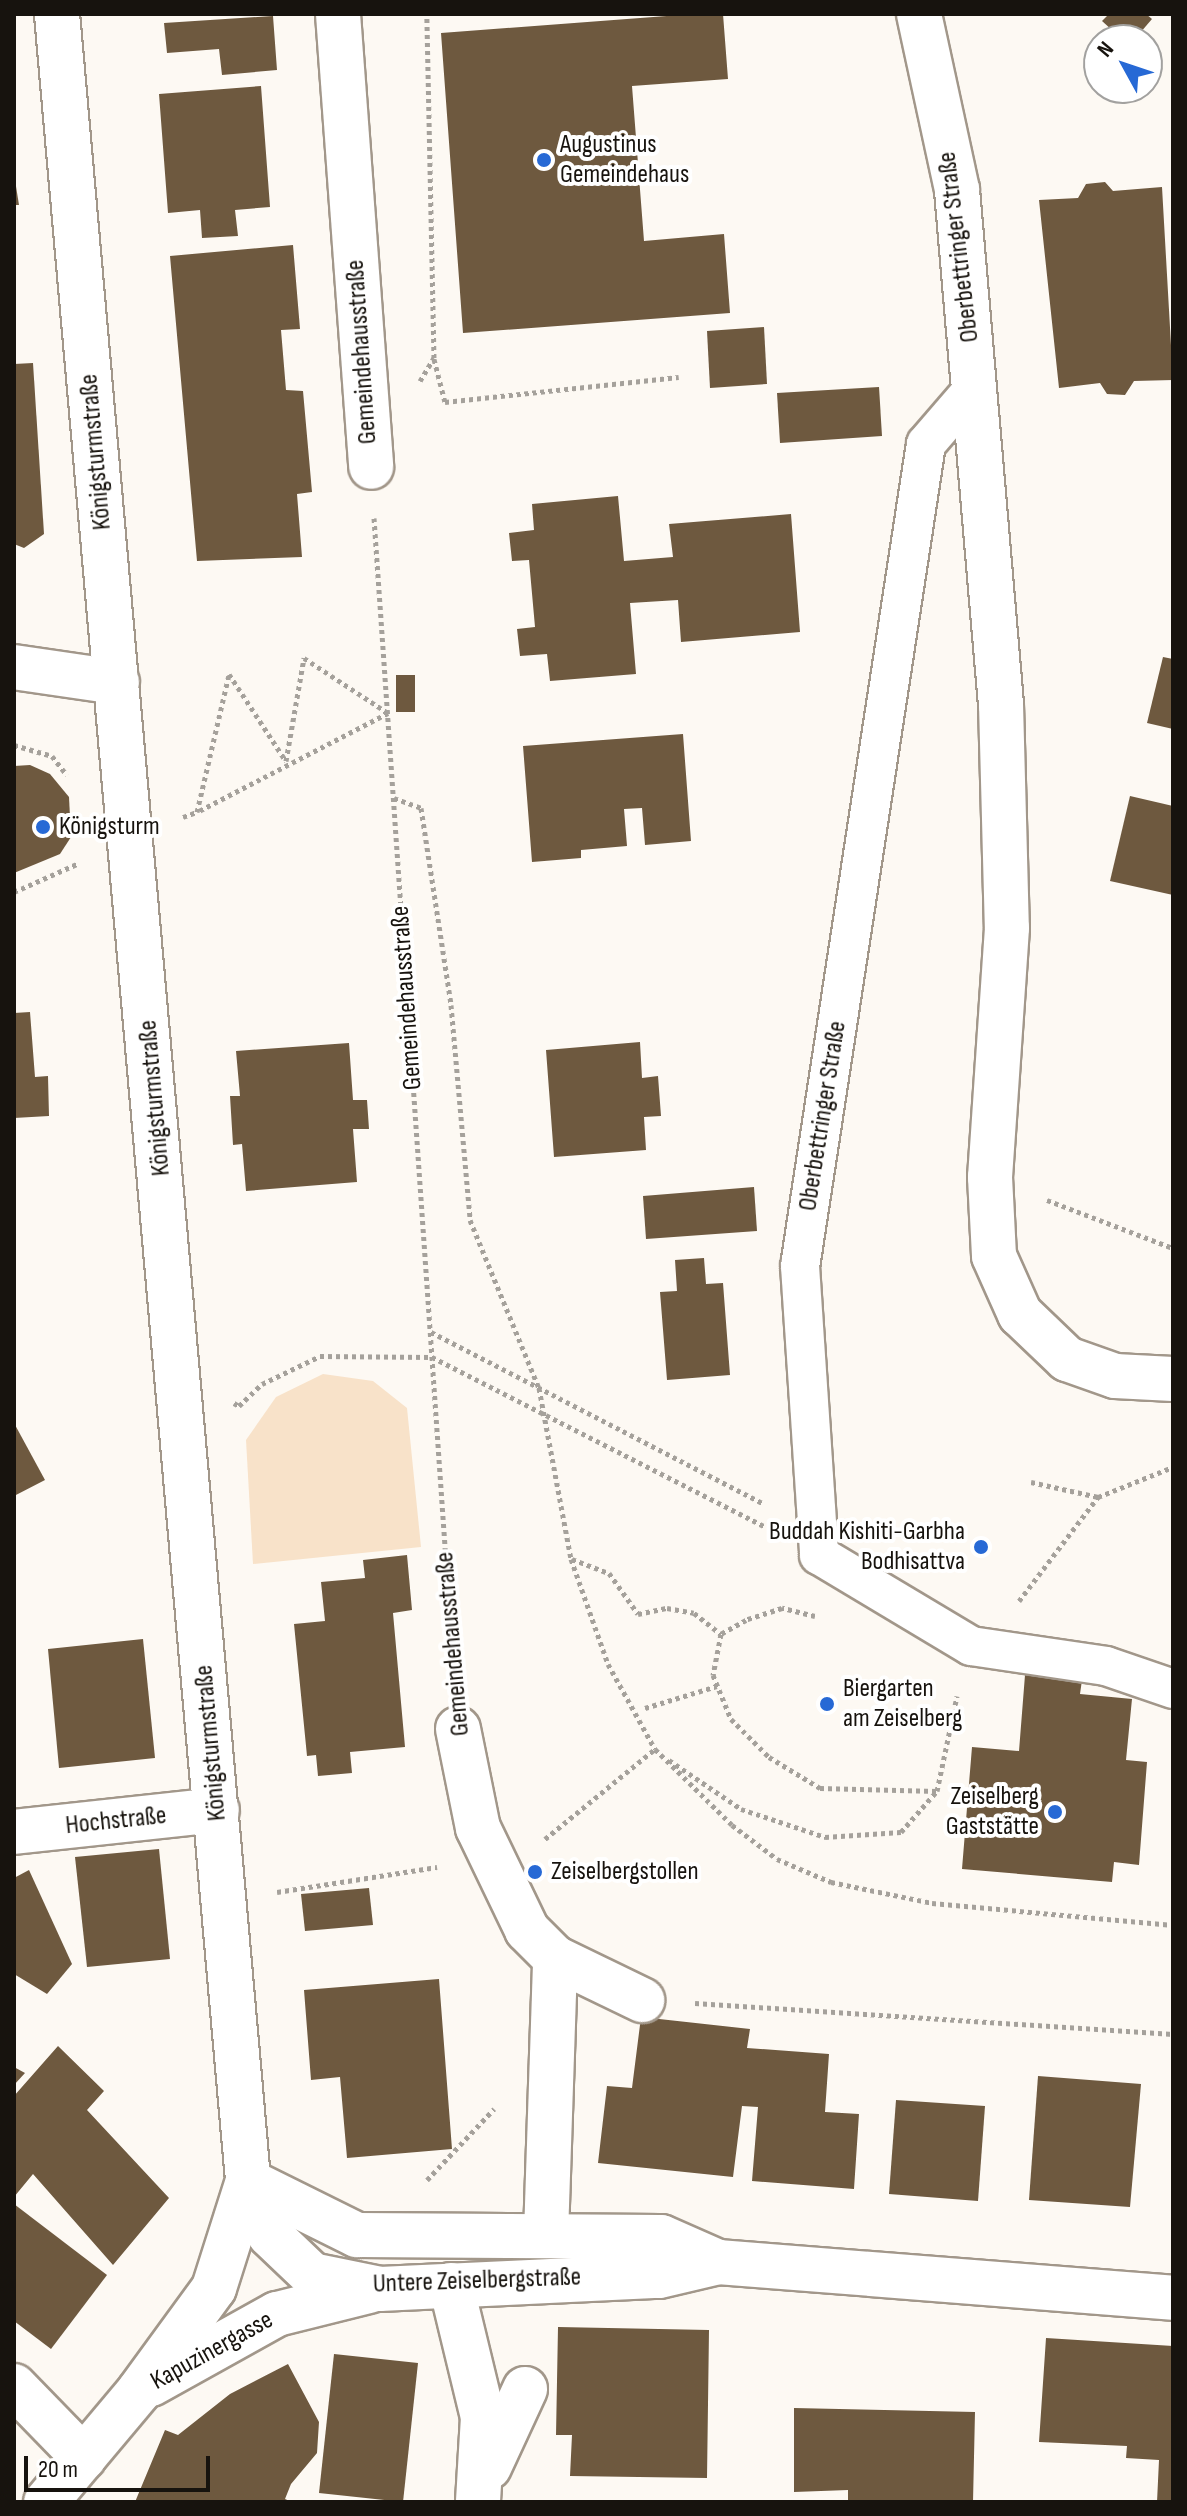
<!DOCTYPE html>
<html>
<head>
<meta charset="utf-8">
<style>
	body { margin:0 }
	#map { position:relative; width:1187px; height:2516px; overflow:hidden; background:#fdf9f3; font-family:"Sofia Sans Condensed",sans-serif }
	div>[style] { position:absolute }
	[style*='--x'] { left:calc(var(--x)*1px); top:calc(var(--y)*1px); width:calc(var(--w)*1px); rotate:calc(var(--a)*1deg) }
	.green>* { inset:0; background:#f8e2c9 }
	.building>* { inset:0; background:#6e593f }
	.path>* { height:5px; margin-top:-2.5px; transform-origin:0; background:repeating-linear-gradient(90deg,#a5a19b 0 4px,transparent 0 8px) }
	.roads { filter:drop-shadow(2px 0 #a2978a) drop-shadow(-2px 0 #a2978a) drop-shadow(0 2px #a2978a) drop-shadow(0 -2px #a2978a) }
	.service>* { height:38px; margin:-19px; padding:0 19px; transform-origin:19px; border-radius:19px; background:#fff }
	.minor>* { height:44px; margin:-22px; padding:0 22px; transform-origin:22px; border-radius:22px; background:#fff }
	.tertiary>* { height:44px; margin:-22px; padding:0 22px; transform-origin:22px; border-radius:22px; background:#fff }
	.dots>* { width:22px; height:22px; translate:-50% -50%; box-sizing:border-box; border:4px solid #fff; border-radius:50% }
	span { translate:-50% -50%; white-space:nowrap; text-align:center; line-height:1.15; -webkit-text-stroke:8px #fff; paint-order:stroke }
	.poi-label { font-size:26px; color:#17130e }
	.left { translate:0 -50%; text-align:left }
	.right { translate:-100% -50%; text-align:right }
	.street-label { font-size:26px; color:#17130e }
	.frame { position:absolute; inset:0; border:16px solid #17130e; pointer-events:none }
	.north { position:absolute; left:1083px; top:24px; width:80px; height:80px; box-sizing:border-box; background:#fff; border:2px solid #a2a19f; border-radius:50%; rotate:310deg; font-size:22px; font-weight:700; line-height:32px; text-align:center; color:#17130e }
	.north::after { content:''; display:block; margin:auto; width:28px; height:36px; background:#2769d5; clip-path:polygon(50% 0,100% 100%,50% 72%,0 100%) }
	.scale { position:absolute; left:24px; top:2456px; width:186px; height:36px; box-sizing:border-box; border:4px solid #17130e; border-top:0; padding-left:10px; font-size:24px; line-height:28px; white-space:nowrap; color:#17130e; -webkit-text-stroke:6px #fff; paint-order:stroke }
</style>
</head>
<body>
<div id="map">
	<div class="green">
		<i style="clip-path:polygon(323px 1374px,373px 1381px,407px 1408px,421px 1547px,253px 1564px,246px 1440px,276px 1397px)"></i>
	</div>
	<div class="building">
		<i style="clip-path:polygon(693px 14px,723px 14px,728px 79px,632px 86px,644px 241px,724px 234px,730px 313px,463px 333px,441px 33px)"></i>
		<i style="clip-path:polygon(1109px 14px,1146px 14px,1152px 19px,1134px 40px,1123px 40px,1102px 21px)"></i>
		<i style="clip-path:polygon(273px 16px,277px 70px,222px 75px,219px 49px,167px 53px,164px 23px)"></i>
		<i style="clip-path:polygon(261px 86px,270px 207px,235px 210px,238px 236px,202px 238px,200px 210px,168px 213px,159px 94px)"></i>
		<i style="clip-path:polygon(14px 174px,19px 205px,14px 205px)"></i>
		<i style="clip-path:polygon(1105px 182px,1113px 191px,1162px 187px,1173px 380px,1134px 381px,1125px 395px,1107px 394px,1100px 383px,1059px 388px,1039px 200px,1078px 198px,1086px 184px)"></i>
		<i style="clip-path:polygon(293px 245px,300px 329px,281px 330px,286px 390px,303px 391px,312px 492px,297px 494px,302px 557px,197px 561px,170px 256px)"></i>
		<i style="clip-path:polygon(764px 327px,767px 384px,710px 388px,707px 331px)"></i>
		<i style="clip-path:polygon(33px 363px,44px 534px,24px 548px,14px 544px,14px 364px)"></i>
		<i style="clip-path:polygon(879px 387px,882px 436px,780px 443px,777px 393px)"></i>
		<i style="clip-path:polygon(618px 496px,624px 561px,673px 557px,669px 524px,791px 514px,800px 632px,681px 642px,678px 600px,630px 603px,636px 674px,550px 681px,547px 654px,520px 656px,517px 629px,535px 627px,529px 560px,512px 561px,509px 533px,534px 530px,532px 504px)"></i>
		<i style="clip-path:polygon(1163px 657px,1173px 659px,1173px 729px,1147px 723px)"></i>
		<i style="clip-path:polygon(396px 675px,415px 675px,415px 712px,396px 712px)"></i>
		<i style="clip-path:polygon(683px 734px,691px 841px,645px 845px,642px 808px,624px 809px,627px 846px,581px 850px,581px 858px,532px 862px,523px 746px)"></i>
		<i style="clip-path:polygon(30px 765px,50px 774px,69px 797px,71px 837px,60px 854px,14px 873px,14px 766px)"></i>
		<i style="clip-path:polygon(1130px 796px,1173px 806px,1173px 895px,1110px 881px)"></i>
		<i style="clip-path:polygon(30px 1012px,35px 1077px,48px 1076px,49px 1116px,14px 1118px,14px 1013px)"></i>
		<i style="clip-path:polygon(640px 1042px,642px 1078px,658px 1076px,661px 1116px,644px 1117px,646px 1150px,554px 1157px,546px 1050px)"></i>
		<i style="clip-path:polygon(349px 1043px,353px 1100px,367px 1100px,369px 1129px,353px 1129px,357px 1182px,246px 1191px,242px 1144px,233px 1145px,230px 1096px,240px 1096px,236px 1051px)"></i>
		<i style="clip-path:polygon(754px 1187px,757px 1231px,646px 1239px,643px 1196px)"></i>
		<i style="clip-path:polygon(704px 1258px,706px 1284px,723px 1283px,730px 1375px,667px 1380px,660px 1292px,677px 1291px,675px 1260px)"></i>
		<i style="clip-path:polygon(14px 1423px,45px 1480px,14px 1496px)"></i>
		<i style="clip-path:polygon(407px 1555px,412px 1610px,393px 1613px,405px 1747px,350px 1752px,352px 1773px,318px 1776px,316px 1755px,307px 1756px,294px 1624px,325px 1621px,321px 1582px,365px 1578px,363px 1560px)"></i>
		<i style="clip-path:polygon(143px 1639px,155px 1758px,59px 1768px,48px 1649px)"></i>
		<i style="clip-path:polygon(1025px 1675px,1082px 1680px,1080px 1694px,1132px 1699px,1126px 1760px,1147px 1762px,1139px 1865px,1114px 1862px,1112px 1882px,962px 1869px,972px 1747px,1019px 1751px)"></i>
		<i style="clip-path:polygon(159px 1849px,170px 1959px,87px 1967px,75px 1857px)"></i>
		<i style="clip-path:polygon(29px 1870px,72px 1964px,47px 1994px,14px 1974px,14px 1878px)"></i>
		<i style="clip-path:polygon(369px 1888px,373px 1925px,305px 1931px,301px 1894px)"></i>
		<i style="clip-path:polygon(439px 1979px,452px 2149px,347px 2158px,340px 2077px,311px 2080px,304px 1990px)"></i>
		<i style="clip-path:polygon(641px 2017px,750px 2029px,747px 2048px,829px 2054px,825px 2112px,859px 2114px,854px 2189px,752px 2181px,758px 2107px,742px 2106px,733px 2177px,598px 2163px,607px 2086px,632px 2088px)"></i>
		<i style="clip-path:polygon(58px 2046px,104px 2091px,87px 2110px,169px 2198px,113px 2265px,33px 2174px,14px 2197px,14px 2096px)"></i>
		<i style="clip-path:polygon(14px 2067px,25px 2073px,14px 2085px)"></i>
		<i style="clip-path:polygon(1038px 2076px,1141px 2084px,1130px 2207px,1029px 2200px)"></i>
		<i style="clip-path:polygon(896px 2100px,985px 2106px,978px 2201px,889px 2194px)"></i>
		<i style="clip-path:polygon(14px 2204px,107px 2275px,51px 2349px,14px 2321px)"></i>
		<i style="clip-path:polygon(558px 2327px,709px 2330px,707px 2478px,570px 2476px,572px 2435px,556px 2435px)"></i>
		<i style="clip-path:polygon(1046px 2338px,1173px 2346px,1173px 2502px,1157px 2502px,1159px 2460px,1126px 2458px,1127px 2446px,1039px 2442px)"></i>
		<i style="clip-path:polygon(334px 2354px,418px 2363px,403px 2502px,319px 2493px)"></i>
		<i style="clip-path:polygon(288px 2364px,319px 2422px,317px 2453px,291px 2484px,285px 2499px,292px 2502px,135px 2502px,165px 2430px,178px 2435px,230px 2394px)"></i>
		<i style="clip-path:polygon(794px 2408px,975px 2412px,973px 2502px,848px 2502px,848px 2490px,794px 2492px)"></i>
	</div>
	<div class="path">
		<i style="--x:434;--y:359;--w:44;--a:75.7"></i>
		<i style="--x:445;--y:402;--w:235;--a:-6.1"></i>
		<i style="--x:420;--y:381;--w:27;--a:-59"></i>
		<i style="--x:434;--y:358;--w:344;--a:-91.2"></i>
		<i style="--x:374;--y:518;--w:1162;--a:86.05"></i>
		<i style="--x:14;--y:745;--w:40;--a:16"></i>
		<i style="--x:52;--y:756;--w:24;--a:52"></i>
		<i style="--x:394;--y:798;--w:29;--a:20"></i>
		<i style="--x:421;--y:808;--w:199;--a:81.3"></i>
		<i style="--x:451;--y:1005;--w:216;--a:84.9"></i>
		<i style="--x:470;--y:1220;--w:182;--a:67.7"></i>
		<i style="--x:539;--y:1388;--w:174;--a:79.4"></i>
		<i style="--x:571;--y:1559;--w:111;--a:70.6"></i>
		<i style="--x:608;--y:1664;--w:97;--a:61.1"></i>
		<i style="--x:655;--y:1749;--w:108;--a:44.6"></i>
		<i style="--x:732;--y:1825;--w:56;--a:37.1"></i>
		<i style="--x:777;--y:1859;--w:59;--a:23.1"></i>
		<i style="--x:831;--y:1882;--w:103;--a:11.7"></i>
		<i style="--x:932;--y:1903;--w:242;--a:5.2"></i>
		<i style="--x:183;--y:817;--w:15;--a:-20"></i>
		<i style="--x:197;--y:812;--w:142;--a:-76.9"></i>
		<i style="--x:229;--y:674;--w:104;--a:56.8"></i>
		<i style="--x:286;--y:761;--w:105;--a:-80.1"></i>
		<i style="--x:304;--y:658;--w:100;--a:33.2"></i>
		<i style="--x:388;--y:713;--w:215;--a:152.6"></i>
		<i style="--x:14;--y:892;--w:71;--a:-24"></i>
		<i style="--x:1047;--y:1200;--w:135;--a:20.9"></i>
		<i style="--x:431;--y:1332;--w:375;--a:27.3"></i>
		<i style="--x:234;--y:1403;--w:6;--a:31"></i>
		<i style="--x:239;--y:1406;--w:32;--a:-44"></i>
		<i style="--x:262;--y:1384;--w:64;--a:-25.8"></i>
		<i style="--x:320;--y:1356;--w:112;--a:0.5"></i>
		<i style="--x:432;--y:1357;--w:375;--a:27"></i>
		<i style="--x:1031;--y:1482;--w:69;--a:12.6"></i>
		<i style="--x:572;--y:1559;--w:40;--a:21"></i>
		<i style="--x:609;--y:1573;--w:50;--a:54.7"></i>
		<i style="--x:638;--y:1614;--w:30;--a:-12"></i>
		<i style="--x:667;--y:1608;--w:27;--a:10"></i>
		<i style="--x:694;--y:1613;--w:34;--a:38"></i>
		<i style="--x:1019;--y:1601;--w:131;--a:-52.8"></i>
		<i style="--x:1098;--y:1497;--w:81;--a:-21.8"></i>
		<i style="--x:815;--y:1616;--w:34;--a:-166"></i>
		<i style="--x:782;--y:1608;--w:38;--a:162"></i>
		<i style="--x:746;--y:1620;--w:29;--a:151"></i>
		<i style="--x:721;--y:1634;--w:42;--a:101"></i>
		<i style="--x:713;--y:1675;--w:48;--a:67.8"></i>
		<i style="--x:731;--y:1719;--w:54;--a:45"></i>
		<i style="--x:769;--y:1757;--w:60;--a:31.3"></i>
		<i style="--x:820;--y:1788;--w:117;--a:1.5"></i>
		<i style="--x:937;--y:1791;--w:97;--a:-78.1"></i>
		<i style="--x:645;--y:1708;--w:75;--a:-17"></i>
		<i style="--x:669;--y:1760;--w:87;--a:34.2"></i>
		<i style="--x:741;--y:1809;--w:89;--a:18.4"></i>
		<i style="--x:825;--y:1837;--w:76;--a:-3.8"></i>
		<i style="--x:901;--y:1832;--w:55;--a:-48.7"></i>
		<i style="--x:545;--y:1839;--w:142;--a:-39.3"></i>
		<i style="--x:277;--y:1892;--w:162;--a:-8.9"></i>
		<i style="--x:695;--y:2003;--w:479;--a:3.7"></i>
		<i style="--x:427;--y:2180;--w:98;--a:-46.7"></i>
	</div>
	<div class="roads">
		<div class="service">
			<i style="--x:975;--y:387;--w:75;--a:130.7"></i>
			<i style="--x:926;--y:444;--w:832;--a:98.71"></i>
			<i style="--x:800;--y:1266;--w:290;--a:86.2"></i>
			<i style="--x:819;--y:1555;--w:177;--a:30.9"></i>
			<i style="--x:971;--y:1646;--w:136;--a:8.4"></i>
			<i style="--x:1106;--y:1666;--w:71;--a:18.9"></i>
		</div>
		<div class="minor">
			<i style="--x:338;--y:14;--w:454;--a:85.8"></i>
			<i style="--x:14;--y:667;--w:104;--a:8.3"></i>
			<i style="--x:458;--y:1729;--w:101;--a:78.6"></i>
			<i style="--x:478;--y:1828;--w:113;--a:64.3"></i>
			<i style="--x:527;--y:1930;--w:40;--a:45"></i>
			<i style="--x:555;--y:1958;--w:97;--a:25.8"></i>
			<i style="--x:14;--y:1832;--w:204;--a:-6.2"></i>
			<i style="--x:546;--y:2235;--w:277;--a:-88.1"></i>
			<i style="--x:451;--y:2285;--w:136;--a:76.4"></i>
			<i style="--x:483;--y:2417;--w:85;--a:93.4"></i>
			<i style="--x:14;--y:2386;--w:100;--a:45.8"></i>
			<i style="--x:489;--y:2467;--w:86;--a:-65.2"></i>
		</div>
		<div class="tertiary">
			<i style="--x:57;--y:14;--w:2175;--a:84.96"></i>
			<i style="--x:248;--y:2181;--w:58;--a:67.8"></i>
			<i style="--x:270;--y:2235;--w:58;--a:43.6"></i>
			<i style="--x:312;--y:2275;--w:69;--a:11.6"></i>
			<i style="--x:380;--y:2289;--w:279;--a:-2.7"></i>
			<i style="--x:659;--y:2276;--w:61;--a:-13.3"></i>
			<i style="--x:718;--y:2262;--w:456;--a:4.5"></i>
			<i style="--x:919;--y:14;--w:180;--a:77.8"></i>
			<i style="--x:957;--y:190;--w:516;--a:85.11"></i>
			<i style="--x:1001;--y:704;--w:224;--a:88.5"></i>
			<i style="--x:1007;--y:928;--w:250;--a:93.9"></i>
			<i style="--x:990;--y:1177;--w:79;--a:87.1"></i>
			<i style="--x:994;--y:1256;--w:64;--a:65.9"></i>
			<i style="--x:1020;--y:1314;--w:65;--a:43.8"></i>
			<i style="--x:1067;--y:1359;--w:51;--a:19.5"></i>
			<i style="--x:1115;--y:1376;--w:58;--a:3"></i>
			<i style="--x:248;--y:2181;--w:122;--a:26.4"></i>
			<i style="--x:357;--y:2235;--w:304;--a:0.4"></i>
			<i style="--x:661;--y:2237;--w:62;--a:23.7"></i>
			<i style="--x:151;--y:2384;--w:144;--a:-29.1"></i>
			<i style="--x:277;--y:2314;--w:95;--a:-14"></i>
			<i style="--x:46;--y:2502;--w:145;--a:-50"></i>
			<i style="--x:139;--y:2391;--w:127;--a:-53.9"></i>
			<i style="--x:214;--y:2288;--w:112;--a:-72.4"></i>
		</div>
	</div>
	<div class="dots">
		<i style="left:544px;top:160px;background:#2769d5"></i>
		<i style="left:43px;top:827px;background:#2769d5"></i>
		<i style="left:981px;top:1547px;background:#2769d5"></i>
		<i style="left:827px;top:1704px;background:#2769d5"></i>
		<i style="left:1055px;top:1812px;background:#2769d5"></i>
		<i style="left:535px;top:1872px;background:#2769d5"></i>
	</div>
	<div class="poi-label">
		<span class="left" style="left:560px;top:160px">Augustinus<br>Gemeindehaus</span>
		<span class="left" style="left:59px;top:827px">Königsturm</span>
		<span class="right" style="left:965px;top:1547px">Buddah Kishiti-Garbha<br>Bodhisattva</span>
		<span class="left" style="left:843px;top:1704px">Biergarten<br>am Zeiselberg</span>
		<span class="right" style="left:1039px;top:1812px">Zeiselberg<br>Gaststätte</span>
		<span class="left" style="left:551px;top:1872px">Zeiselbergstollen</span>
	</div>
	<div class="street-label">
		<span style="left:959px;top:247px;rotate:-97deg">Oberbettringer Straße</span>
		<span style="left:362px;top:352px;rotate:-94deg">Gemeindehausstraße</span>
		<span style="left:96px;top:452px;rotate:-95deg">Königsturmstraße</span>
		<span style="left:407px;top:998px;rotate:-94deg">Gemeindehausstraße</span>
		<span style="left:155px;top:1098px;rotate:-95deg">Königsturmstraße</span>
		<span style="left:823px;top:1116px;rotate:-81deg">Oberbettringer Straße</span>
		<span style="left:453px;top:1644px;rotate:-95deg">Gemeindehausstraße</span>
		<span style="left:211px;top:1743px;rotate:-95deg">Königsturmstraße</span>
		<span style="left:116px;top:1821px;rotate:-6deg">Hochstraße</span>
		<span style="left:477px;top:2281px;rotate:-2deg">Untere Zeiselbergstraße</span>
		<span style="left:212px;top:2351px;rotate:-29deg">Kapuzinergasse</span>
	</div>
	<div class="frame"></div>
	<div class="north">N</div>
	<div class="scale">20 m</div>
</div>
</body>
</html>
